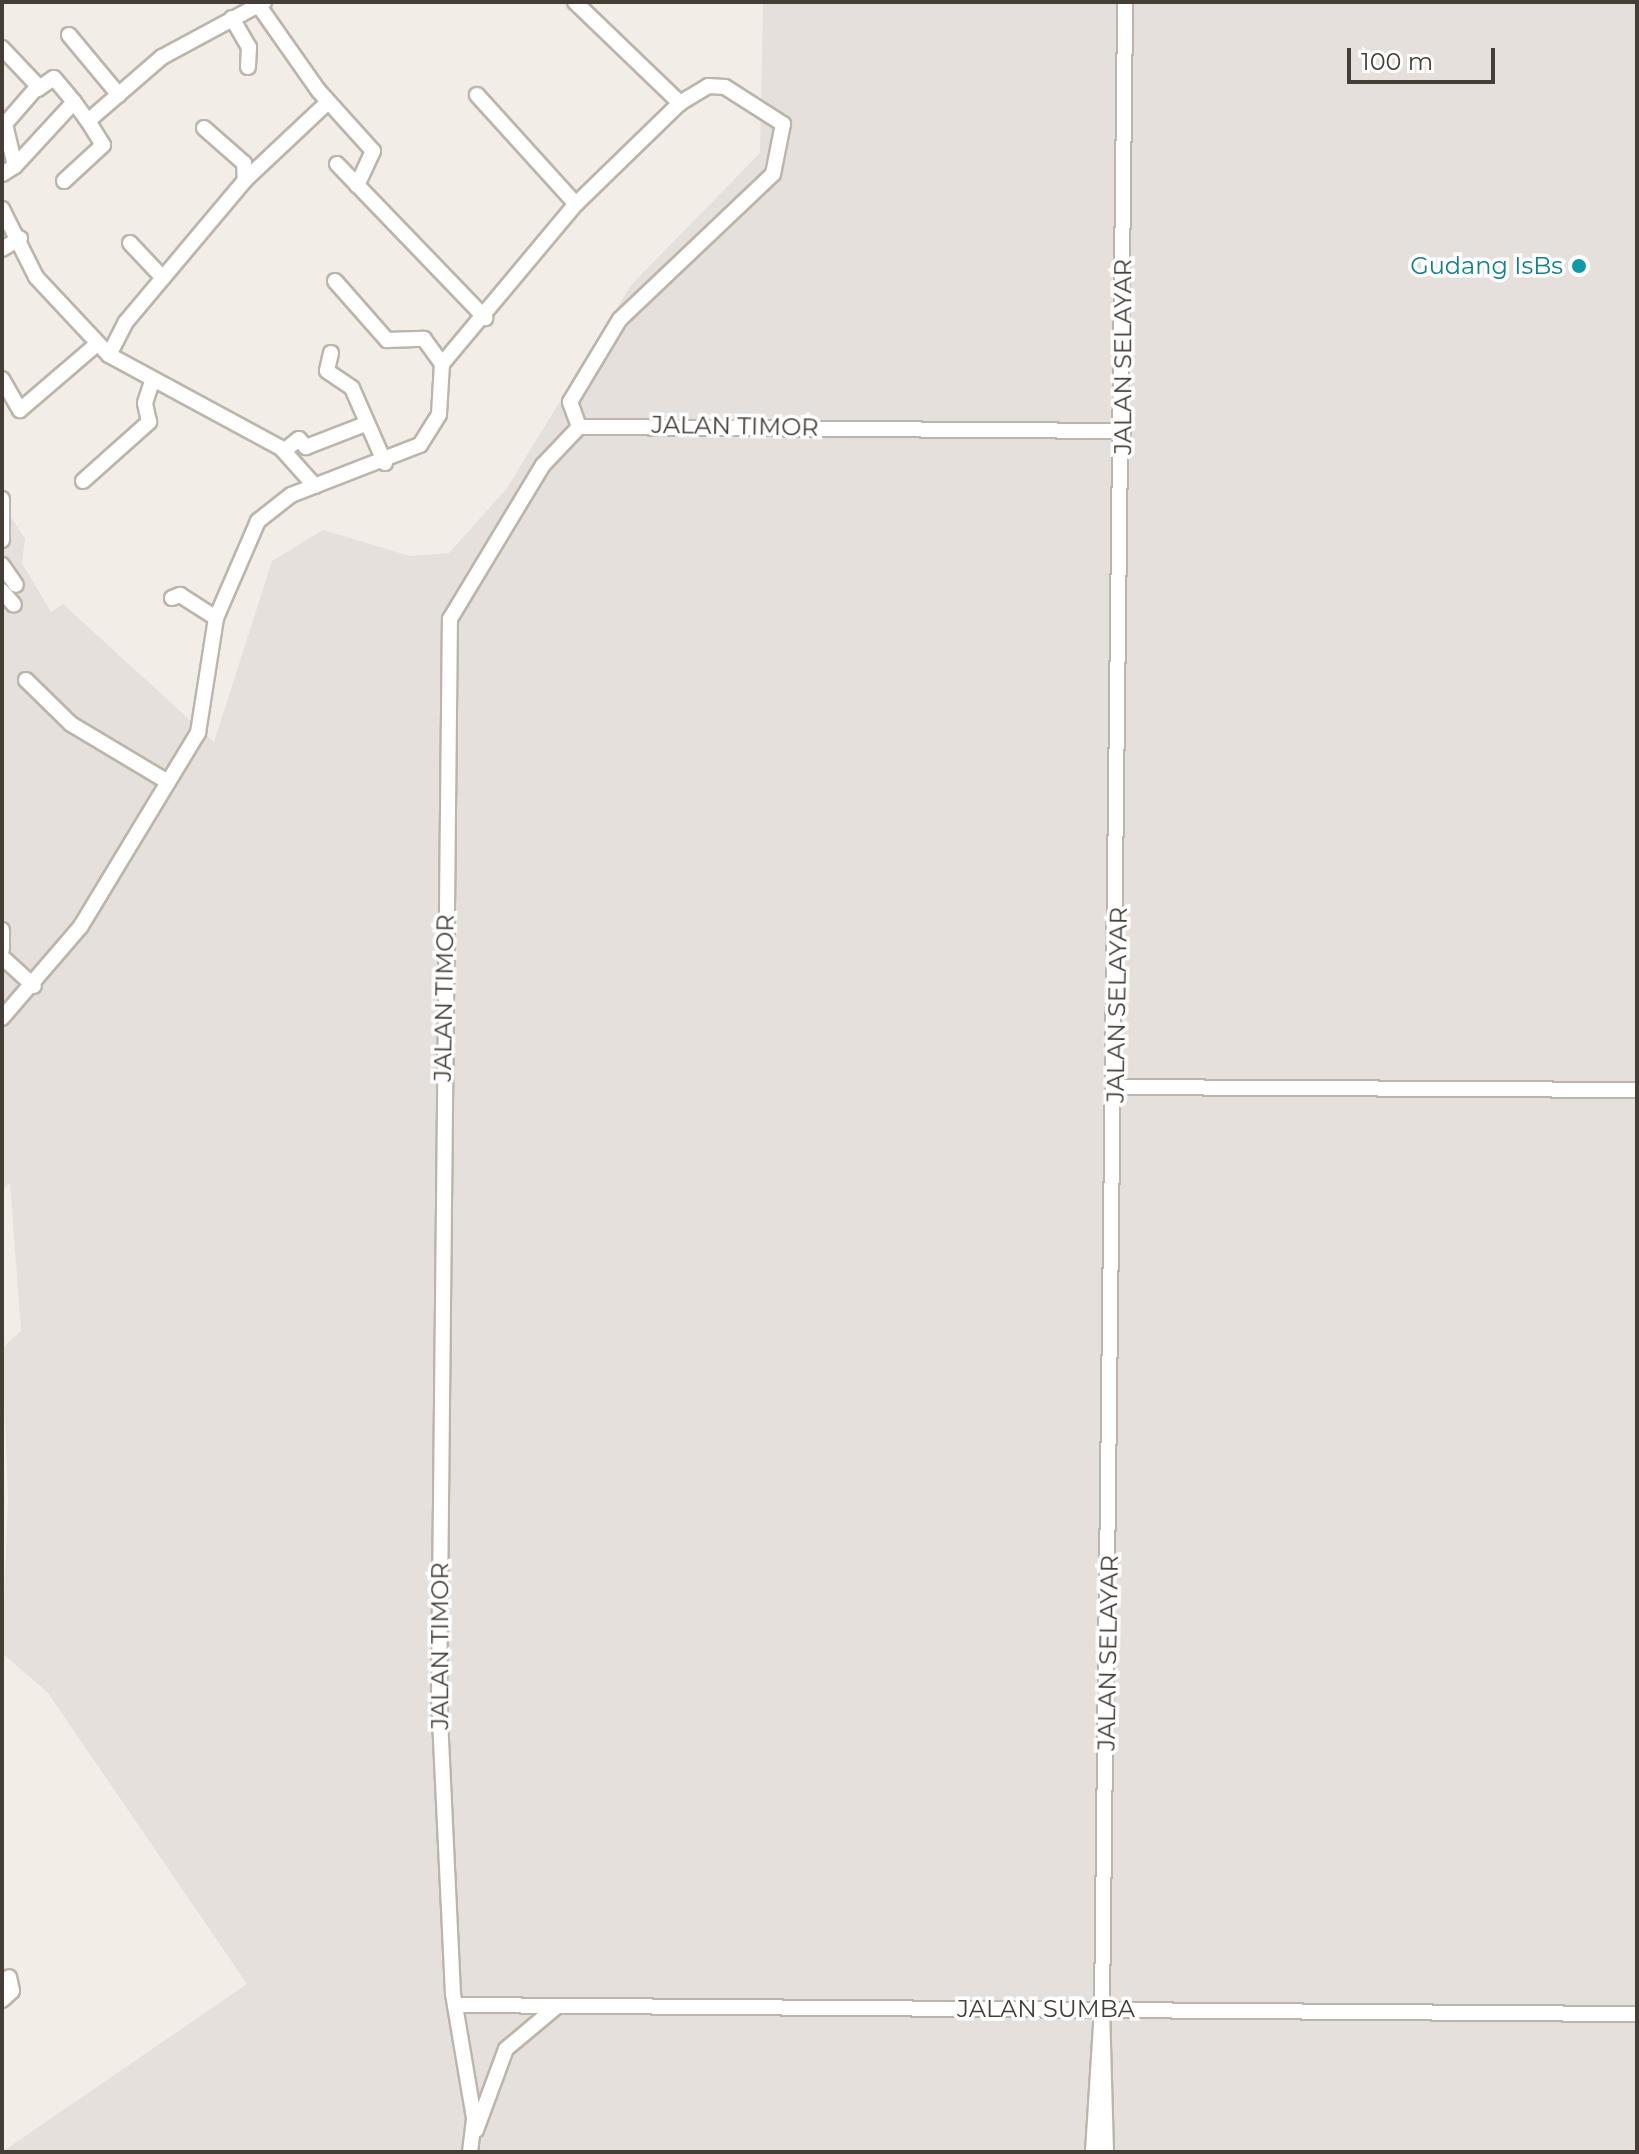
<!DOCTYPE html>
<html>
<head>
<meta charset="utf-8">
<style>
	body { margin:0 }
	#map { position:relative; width:1639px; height:2154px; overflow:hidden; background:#f2eee7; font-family:Montserrat,sans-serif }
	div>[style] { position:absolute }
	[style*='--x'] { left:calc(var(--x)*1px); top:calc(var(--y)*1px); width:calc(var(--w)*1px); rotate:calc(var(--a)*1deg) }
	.industrial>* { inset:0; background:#e5e0dc }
	.roads { filter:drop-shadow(2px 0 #bdb5ab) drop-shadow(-2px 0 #bdb5ab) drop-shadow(0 2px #bdb5ab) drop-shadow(0 -2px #bdb5ab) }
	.minor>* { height:14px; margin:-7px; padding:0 7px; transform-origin:7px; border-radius:7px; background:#fff }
	.dots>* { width:22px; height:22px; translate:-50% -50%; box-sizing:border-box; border:4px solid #fff; border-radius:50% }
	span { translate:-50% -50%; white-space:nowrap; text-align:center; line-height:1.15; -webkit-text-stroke:7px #fff; paint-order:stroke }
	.culture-label { font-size:24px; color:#0d838f }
	.right { translate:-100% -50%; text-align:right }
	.street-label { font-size:24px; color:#453e37 }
	.frame { position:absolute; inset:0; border:4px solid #453e37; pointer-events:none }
	.scale { position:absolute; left:1347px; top:48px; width:148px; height:36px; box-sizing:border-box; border:4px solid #453e37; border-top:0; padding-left:10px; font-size:24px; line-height:28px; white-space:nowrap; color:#453e37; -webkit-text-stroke:6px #fff; paint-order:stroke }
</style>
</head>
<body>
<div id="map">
	<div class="industrial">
		<i style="clip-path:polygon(763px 2px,1637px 2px,1637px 2152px,2px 2152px,247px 1984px,48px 1693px,2px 1653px,8px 1498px,2px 1348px,21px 1331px,10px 1183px,2px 1189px,2px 503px,25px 539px,22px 563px,51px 612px,63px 604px,214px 742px,272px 561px,323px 530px,410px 556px,449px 553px,507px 488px,631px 285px,760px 153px)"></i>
	</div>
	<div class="roads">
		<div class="minor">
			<i style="--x:575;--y:2;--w:146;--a:43.9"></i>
			<i style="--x:259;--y:6;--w:103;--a:54.9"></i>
			<i style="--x:318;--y:90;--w:82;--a:48"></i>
			<i style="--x:373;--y:151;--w:38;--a:115"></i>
			<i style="--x:232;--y:18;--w:34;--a:60"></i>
			<i style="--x:249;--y:47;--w:20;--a:93"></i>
			<i style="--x:69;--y:35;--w:78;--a:50.2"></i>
			<i style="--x:2;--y:48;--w:52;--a:46.5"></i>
			<i style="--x:38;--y:86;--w:50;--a:131"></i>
			<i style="--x:5;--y:124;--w:43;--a:76.6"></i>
			<i style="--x:15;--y:166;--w:15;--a:148"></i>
			<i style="--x:38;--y:89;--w:19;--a:-35"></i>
			<i style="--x:54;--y:78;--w:31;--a:50"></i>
			<i style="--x:477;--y:95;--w:147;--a:47.8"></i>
			<i style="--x:204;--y:128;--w:53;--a:41.2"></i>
			<i style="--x:244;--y:163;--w:17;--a:87"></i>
			<i style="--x:337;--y:164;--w:214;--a:46.1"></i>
			<i style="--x:15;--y:166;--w:87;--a:-47.3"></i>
			<i style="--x:74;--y:102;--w:24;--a:54"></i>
			<i style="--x:88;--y:121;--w:98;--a:-40.9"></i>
			<i style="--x:162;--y:57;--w:116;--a:-28.3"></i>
			<i style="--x:64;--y:181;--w:53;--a:-42.7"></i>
			<i style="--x:103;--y:145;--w:28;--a:-122"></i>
			<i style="--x:2;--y:209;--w:76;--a:63.4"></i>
			<i style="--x:36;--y:277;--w:107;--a:46.9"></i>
			<i style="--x:109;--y:355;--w:196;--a:28.4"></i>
			<i style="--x:281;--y:448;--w:51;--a:48.2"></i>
			<i style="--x:130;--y:243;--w:48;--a:46.7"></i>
			<i style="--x:2;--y:249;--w:21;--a:-31"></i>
			<i style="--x:335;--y:281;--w:79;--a:48.6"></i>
			<i style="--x:387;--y:340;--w:37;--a:-2"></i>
			<i style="--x:424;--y:339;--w:31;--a:54"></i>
			<i style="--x:331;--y:353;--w:18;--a:103"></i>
			<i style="--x:327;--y:371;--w:30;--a:34"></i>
			<i style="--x:352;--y:388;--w:82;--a:66.3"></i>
			<i style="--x:109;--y:355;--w:37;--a:-63"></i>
			<i style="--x:126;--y:322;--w:185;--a:-50"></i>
			<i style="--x:245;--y:180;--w:114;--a:-43.2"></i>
			<i style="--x:2;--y:379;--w:36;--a:60"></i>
			<i style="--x:20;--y:410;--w:101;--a:-40.6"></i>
			<i style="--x:284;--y:451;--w:19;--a:-39"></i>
			<i style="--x:299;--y:439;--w:11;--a:49"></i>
			<i style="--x:306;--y:447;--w:61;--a:-21.1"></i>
			<i style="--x:83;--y:481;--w:89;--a:-41.8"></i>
			<i style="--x:149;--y:422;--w:19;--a:-102"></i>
			<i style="--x:145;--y:403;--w:25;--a:-72"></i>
			<i style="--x:2;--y:499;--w:41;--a:90"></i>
			<i style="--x:2;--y:565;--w:24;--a:55"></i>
			<i style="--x:2;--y:591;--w:18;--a:49"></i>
			<i style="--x:172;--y:598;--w:9;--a:-21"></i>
			<i style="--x:180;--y:595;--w:43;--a:32.6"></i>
			<i style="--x:26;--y:680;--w:63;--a:44.4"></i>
			<i style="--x:71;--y:724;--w:113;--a:30.9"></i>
			<i style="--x:2;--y:930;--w:19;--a:90"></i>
			<i style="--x:2;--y:957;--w:43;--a:42.2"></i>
			<i style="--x:2;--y:1018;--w:121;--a:-49.3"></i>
			<i style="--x:81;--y:926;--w:226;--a:-58.8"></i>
			<i style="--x:198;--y:733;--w:116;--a:-81.1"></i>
			<i style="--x:216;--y:618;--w:106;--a:-66.6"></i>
			<i style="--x:258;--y:521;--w:42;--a:-38.2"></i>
			<i style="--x:291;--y:495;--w:138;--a:-21.2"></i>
			<i style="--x:420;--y:445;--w:36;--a:-58"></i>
			<i style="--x:439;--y:414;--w:50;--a:-86.6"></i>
			<i style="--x:442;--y:364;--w:209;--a:-50.1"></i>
			<i style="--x:576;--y:204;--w:145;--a:-44.2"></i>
			<i style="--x:680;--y:103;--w:33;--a:-31"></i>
			<i style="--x:708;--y:86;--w:17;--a:3"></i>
			<i style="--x:725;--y:87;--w:69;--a:32.5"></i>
			<i style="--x:783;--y:124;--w:51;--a:101.3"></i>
			<i style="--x:773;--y:174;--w:211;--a:136.5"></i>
			<i style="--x:620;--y:319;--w:97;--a:121.1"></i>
			<i style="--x:570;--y:402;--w:27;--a:70"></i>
			<i style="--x:1116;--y:1087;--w:521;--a:0.33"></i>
			<i style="--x:2;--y:2000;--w:13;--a:-42"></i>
			<i style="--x:12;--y:1991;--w:14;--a:-102"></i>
			<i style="--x:455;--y:2005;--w:1182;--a:0.44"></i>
			<i style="--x:1102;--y:2009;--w:2007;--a:-89.34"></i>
			<i style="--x:476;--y:2130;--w:86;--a:-69.7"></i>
			<i style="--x:506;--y:2049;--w:64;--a:-39.9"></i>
			<i style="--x:470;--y:2152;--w:34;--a:-83"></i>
			<i style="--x:474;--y:2118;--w:126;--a:-99.6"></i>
			<i style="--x:453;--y:1994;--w:295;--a:-92.7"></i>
			<i style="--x:439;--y:1699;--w:1080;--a:-89.42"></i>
			<i style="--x:450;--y:619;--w:180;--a:-58.9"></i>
			<i style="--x:543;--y:465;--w:52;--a:-46.5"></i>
			<i style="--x:579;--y:427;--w:544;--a:0.42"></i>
			<i style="--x:1093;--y:2152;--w:143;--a:-86.4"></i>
			<i style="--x:1102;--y:2009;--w:143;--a:88.4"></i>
		</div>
	</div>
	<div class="dots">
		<i style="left:1579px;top:266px;background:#0f9aa8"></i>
	</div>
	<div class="culture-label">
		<span class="right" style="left:1563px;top:266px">Gudang IsBs</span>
	</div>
	<div class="street-label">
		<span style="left:1123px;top:357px;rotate:-90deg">JALAN SELAYAR</span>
		<span style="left:735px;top:426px;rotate:1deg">JALAN TIMOR</span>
		<span style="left:444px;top:998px;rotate:-89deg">JALAN TIMOR</span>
		<span style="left:1117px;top:1005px;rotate:-89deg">JALAN SELAYAR</span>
		<span style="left:440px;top:1646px;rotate:-90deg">JALAN TIMOR</span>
		<span style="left:1108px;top:1653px;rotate:-89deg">JALAN SELAYAR</span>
		<span style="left:1046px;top:2009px">JALAN SUMBA</span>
	</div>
	<div class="frame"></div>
	<div class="scale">100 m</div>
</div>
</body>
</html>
